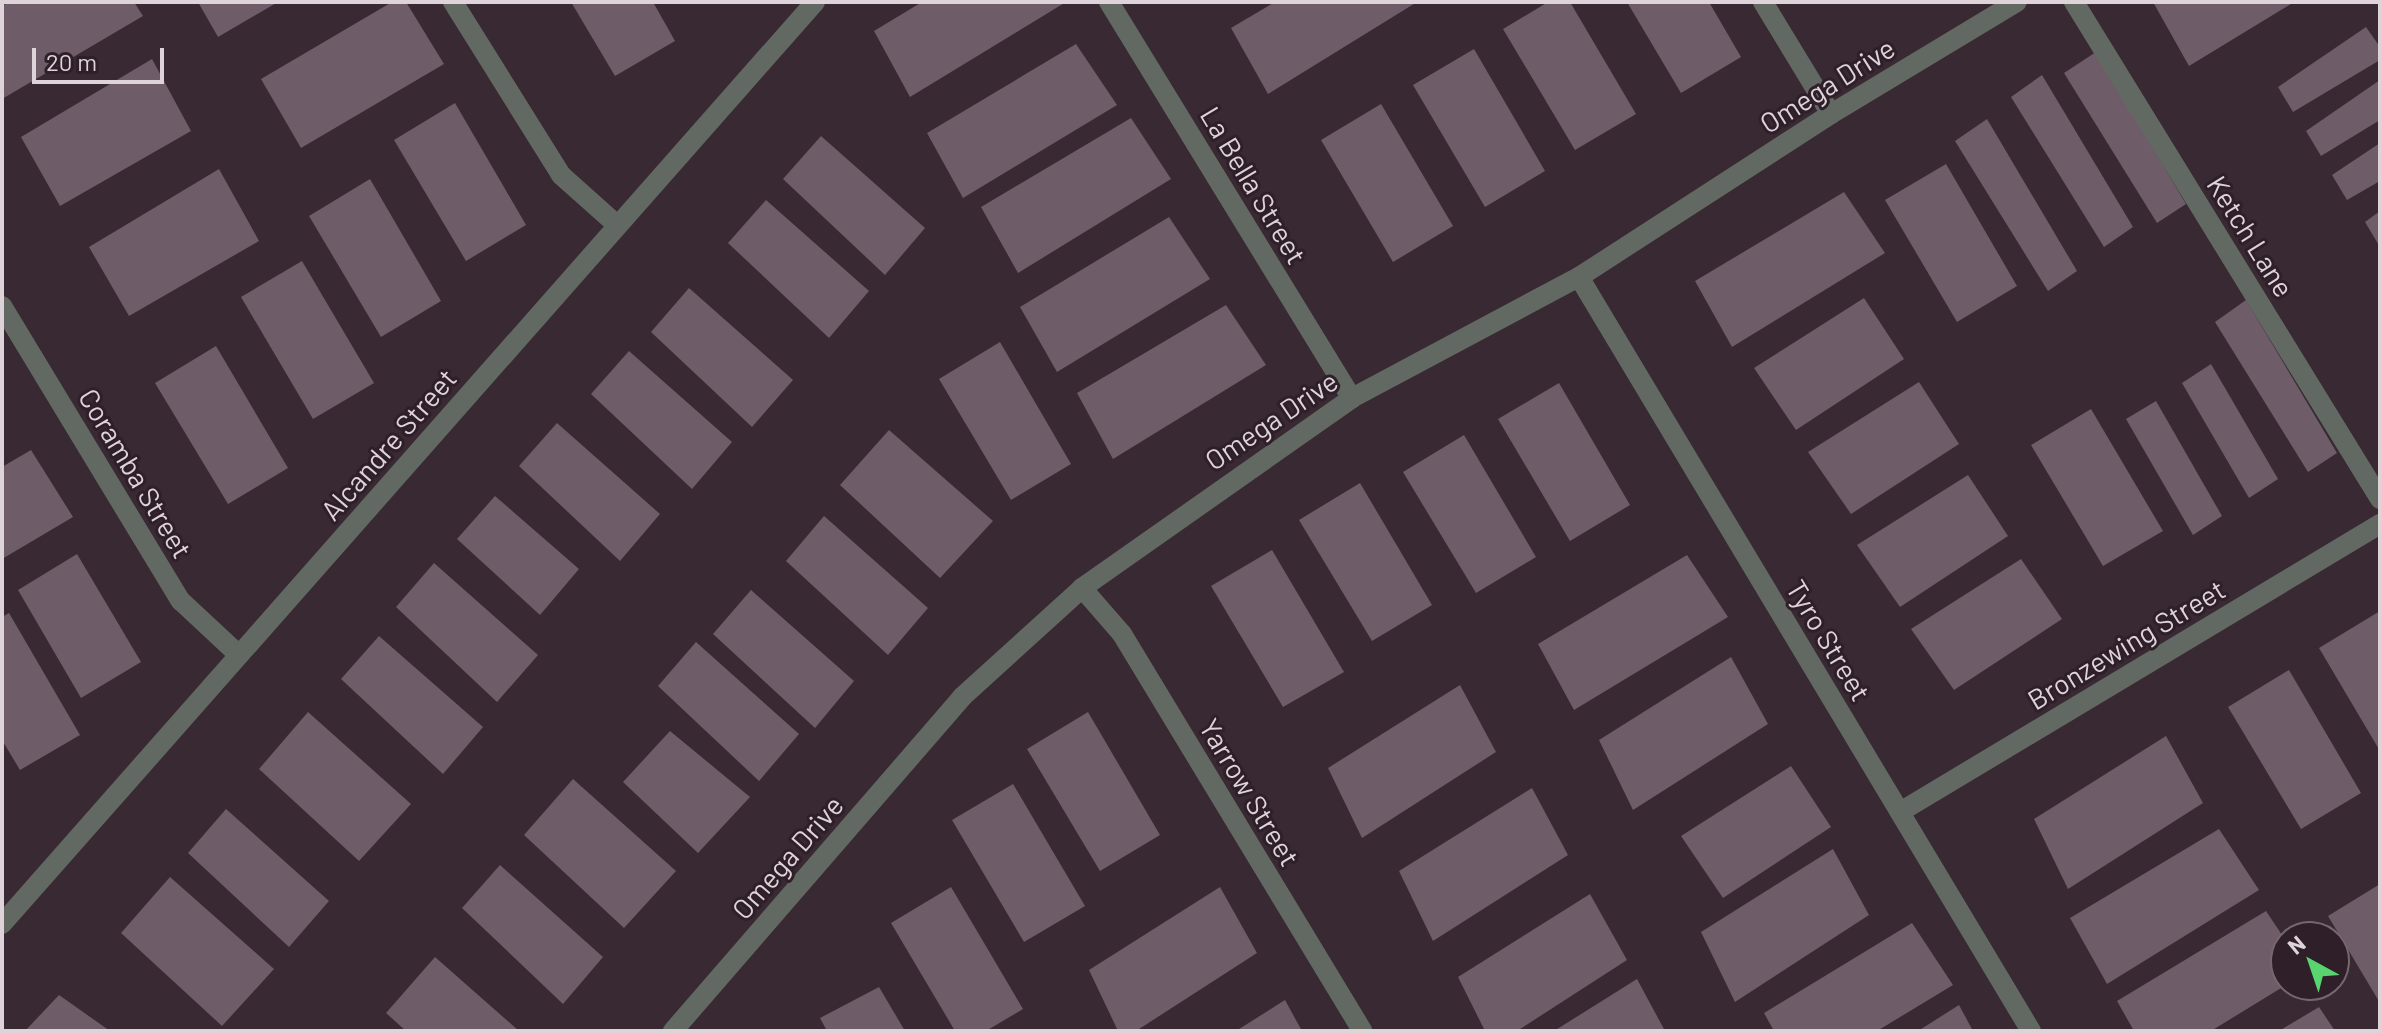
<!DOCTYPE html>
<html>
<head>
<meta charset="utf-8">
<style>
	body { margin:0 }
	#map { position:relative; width:2382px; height:1033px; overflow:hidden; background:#382933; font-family:Barlow,sans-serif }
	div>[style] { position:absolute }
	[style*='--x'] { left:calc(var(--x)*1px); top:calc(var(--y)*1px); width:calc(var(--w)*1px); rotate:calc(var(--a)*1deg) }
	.building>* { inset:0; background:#6e5d68 }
	.minor>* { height:20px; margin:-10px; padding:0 10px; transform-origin:10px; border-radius:10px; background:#626962 }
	span { translate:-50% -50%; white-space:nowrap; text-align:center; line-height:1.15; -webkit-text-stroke:6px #2e1f29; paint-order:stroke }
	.street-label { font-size:28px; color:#ddd3d9 }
	.frame { position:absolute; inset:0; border:4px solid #ddd3d9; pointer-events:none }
	.north { position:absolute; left:2270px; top:921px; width:80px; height:80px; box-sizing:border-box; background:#2e1f29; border:2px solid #74676f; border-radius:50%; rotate:320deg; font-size:22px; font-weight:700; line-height:32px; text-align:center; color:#ddd3d9 }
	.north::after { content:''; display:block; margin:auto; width:28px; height:36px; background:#59d56f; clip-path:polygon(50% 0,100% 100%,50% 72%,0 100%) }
	.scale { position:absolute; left:32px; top:48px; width:132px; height:36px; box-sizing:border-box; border:4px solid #ddd3d9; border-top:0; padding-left:10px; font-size:24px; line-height:28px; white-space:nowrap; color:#ddd3d9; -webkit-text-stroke:6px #2e1f29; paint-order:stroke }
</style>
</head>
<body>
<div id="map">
	<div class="building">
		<i style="clip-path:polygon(9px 2px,134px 2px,143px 16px,2px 99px,2px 6px)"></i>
		<i style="clip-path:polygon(198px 2px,278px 2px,218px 37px)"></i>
		<i style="clip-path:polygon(392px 2px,406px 2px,444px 64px,301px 148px,261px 79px)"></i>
		<i style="clip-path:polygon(571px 2px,653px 2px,675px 41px,615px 76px)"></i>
		<i style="clip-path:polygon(922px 2px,1066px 2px,910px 97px,874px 31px)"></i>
		<i style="clip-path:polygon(1275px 2px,1417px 2px,1268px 94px,1231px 28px)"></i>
		<i style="clip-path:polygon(1548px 2px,1570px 2px,1636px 114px,1575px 150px,1503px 29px)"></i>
		<i style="clip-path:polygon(1627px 2px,1709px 2px,1741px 57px,1681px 93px)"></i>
		<i style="clip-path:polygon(2153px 2px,2294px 2px,2189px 66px)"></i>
		<i style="clip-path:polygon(2366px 27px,2380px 47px,2380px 60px,2293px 112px,2278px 87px)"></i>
		<i style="clip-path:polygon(1076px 44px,1117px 105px,963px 198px,927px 133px)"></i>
		<i style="clip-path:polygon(1474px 49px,1545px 171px,1485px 207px,1413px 85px)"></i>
		<i style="clip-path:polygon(2096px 52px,2186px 204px,2157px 223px,2064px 73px)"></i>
		<i style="clip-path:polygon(152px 59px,191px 131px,60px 206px,21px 137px)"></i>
		<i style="clip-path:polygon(2042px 75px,2133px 227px,2104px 247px,2011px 97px)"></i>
		<i style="clip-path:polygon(2380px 80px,2380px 120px,2321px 156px,2306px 131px)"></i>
		<i style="clip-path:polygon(455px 103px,526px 225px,466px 261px,394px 140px)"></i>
		<i style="clip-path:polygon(1381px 104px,1453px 226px,1393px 262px,1321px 140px)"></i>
		<i style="clip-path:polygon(1131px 118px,1171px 179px,1018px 273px,981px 207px)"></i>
		<i style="clip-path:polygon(1987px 119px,2077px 271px,2048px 291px,1955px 141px)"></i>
		<i style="clip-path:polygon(821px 136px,925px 228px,885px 275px,783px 179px)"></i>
		<i style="clip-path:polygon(2380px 143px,2380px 181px,2347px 200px,2332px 175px)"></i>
		<i style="clip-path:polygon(1946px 164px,2017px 286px,1957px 322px,1885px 200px)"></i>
		<i style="clip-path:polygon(219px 169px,259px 241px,129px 316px,89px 247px)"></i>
		<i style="clip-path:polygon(370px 179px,441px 301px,381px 337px,309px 216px)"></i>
		<i style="clip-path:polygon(1844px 192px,1885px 253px,1732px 347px,1695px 281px)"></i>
		<i style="clip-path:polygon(766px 200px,869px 291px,829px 338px,728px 243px)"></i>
		<i style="clip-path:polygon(2380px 211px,2380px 247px,2365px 222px)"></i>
		<i style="clip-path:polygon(1169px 217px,1210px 279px,1057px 372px,1020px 307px)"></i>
		<i style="clip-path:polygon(302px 261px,374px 383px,313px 419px,241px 297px)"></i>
		<i style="clip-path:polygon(689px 288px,793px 380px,752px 427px,651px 332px)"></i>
		<i style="clip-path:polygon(1864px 298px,1904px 359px,1796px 430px,1754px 368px)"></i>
		<i style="clip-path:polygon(2246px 300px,2337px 453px,2308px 472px,2215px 322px)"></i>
		<i style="clip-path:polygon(1226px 305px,1266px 365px,1113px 459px,1077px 393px)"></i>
		<i style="clip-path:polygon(1000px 342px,1071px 464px,1011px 500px,939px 379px)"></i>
		<i style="clip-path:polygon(216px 346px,288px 468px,228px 504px,155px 383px)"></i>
		<i style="clip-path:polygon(629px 351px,732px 442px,692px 489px,591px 394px)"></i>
		<i style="clip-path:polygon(2211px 364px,2278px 479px,2249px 498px,2182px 383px)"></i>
		<i style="clip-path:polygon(1919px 382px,1959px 444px,1851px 514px,1808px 452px)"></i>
		<i style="clip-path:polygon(1559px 383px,1630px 505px,1570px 541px,1498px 419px)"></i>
		<i style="clip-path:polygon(2156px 401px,2222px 516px,2193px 535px,2126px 419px)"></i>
		<i style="clip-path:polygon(2091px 409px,2163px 531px,2103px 566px,2031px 445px)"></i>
		<i style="clip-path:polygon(557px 423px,660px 514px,620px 561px,519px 466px)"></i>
		<i style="clip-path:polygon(889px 430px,993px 521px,940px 578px,840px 485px)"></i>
		<i style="clip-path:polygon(1464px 435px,1536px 557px,1476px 593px,1403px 472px)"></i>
		<i style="clip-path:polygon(31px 450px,73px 517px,2px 559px,2px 467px)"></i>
		<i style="clip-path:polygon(1968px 475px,2008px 536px,1900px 607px,1857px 545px)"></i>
		<i style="clip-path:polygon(1360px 483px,1432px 605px,1372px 641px,1299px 520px)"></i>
		<i style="clip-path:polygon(495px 496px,579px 569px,540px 615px,457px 539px)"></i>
		<i style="clip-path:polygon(824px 516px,928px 608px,888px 655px,786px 561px)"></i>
		<i style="clip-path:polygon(1272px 550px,1344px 672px,1283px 707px,1211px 586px)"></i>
		<i style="clip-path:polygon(77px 554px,141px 662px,81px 698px,18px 590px)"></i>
		<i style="clip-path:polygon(1687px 555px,1728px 617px,1574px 710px,1538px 644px)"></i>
		<i style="clip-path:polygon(2021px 559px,2062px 619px,1954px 690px,1911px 629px)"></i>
		<i style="clip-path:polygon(434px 563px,538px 655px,497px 702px,396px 607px)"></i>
		<i style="clip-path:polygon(751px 590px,854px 681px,815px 728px,713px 634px)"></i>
		<i style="clip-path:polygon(2380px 611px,2380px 751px,2319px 648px)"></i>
		<i style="clip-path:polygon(9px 613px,80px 735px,20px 770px,2px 740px,2px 617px)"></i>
		<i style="clip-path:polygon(379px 636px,483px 727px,443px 774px,341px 679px)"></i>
		<i style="clip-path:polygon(696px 642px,799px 734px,759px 781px,658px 686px)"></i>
		<i style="clip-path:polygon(1731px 657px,1768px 724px,1633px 810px,1599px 740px)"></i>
		<i style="clip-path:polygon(2289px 670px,2361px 793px,2301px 829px,2228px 707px)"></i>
		<i style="clip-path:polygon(1460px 685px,1496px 752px,1362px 838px,1328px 768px)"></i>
		<i style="clip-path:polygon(308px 712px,411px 804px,359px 861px,259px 769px)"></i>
		<i style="clip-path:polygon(1088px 712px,1160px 835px,1100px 871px,1027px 749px)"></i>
		<i style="clip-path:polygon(670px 731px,750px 797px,698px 853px,623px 782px)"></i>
		<i style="clip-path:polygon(2166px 736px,2203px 803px,2068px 889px,2034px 819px)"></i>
		<i style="clip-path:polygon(1791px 766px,1831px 827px,1723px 898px,1681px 836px)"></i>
		<i style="clip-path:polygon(573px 779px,676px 871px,624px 928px,524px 835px)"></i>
		<i style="clip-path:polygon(1013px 784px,1085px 906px,1024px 942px,952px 820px)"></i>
		<i style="clip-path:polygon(1532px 788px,1568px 855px,1433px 941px,1399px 871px)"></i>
		<i style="clip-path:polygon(226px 809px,329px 901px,289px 947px,188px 853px)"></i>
		<i style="clip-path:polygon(2219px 829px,2259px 890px,2107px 984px,2070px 918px)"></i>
		<i style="clip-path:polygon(1833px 849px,1869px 915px,1735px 1002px,1701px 932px)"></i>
		<i style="clip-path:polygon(500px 865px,603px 957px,563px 1004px,462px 908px)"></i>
		<i style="clip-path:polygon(170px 877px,274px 969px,222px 1026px,121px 933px)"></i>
		<i style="clip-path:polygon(2380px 884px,2380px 1003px,2328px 916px)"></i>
		<i style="clip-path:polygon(951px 887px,1023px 1009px,986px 1031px,955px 1031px,891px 923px)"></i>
		<i style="clip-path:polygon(1220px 887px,1257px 953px,1136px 1031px,1118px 1031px,1089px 970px)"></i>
		<i style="clip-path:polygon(1590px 894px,1627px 960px,1517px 1031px,1485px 1031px,1458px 977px)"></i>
		<i style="clip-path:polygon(2266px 911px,2286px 941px,2286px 985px,2211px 1031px,2134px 1031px,2117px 1001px)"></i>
		<i style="clip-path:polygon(1912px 923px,1953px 985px,1877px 1031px,1774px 1031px,1764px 1013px)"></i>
		<i style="clip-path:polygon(435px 957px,519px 1031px,406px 1031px,386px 1013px)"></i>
		<i style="clip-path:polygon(1637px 979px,1665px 1031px,1554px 1031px)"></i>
		<i style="clip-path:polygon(879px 987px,905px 1031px,827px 1031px,820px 1018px)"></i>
		<i style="clip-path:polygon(59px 995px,110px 1031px,25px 1031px)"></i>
		<i style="clip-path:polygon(1285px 1000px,1302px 1031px,1236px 1031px)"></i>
		<i style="clip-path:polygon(1959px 1005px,1973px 1031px,1918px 1031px)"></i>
		<i style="clip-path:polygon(2319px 1007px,2335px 1031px,2279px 1031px)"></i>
	</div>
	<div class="minor">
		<i style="--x:453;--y:2;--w:204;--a:58"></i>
		<i style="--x:561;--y:175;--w:76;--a:41.8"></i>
		<i style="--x:1109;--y:2;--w:465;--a:58.5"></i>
		<i style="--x:1763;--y:2;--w:131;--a:58.7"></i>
		<i style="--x:2074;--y:2;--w:584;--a:58.38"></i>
		<i style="--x:1579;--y:277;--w:879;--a:59.06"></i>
		<i style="--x:2;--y:306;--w:345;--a:58.8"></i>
		<i style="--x:181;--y:601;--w:79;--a:43"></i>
		<i style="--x:1082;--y:588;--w:61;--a:49"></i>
		<i style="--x:1122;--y:634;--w:464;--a:58.8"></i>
		<i style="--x:1900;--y:812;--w:560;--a:-30.96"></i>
		<i style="--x:2;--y:924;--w:1229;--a:-48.59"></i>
		<i style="--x:673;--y:1031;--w:442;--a:-49.1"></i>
		<i style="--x:962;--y:697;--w:162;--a:-42.2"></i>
		<i style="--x:1082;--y:588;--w:330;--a:-35.1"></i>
		<i style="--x:1352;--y:398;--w:257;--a:-28.1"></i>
		<i style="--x:1579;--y:277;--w:300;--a:-32.9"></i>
		<i style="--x:1831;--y:114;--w:217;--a:-31.1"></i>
	</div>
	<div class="street-label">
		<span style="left:1827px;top:85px;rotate:-32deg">Omega Drive</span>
		<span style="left:1254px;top:185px;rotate:59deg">La Bella Street</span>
		<span style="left:2251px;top:236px;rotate:58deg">Ketch Lane</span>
		<span style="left:1271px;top:420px;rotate:-34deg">Omega Drive</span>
		<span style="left:388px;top:444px;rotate:-49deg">Alcandre Street</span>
		<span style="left:136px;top:473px;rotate:59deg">Coramba Street</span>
		<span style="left:1829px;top:640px;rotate:59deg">Tyro Street</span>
		<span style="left:2126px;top:644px;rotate:-31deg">Bronzewing Street</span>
		<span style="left:1250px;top:792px;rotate:59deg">Yarrow Street</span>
		<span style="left:787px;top:857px;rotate:-49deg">Omega Drive</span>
	</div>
	<div class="frame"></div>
	<div class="north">N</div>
	<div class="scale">20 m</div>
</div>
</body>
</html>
